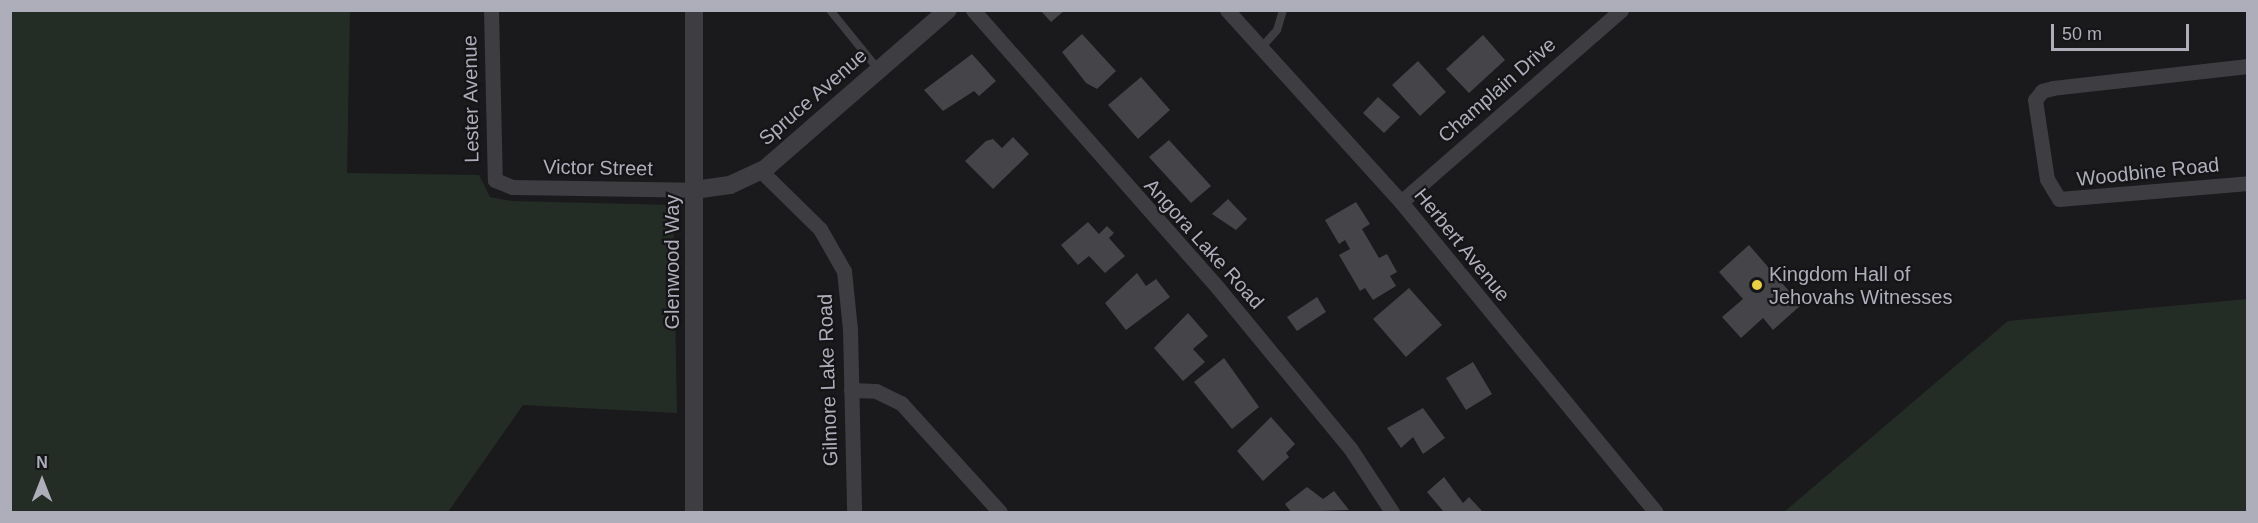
<!DOCTYPE html>
<html>
<head>
<meta charset="utf-8">
<style>
	body { margin:0 }
	#map { position:relative; width:2258px; height:523px; overflow:hidden; background:#1a1a1c; font-family:Arial,sans-serif }
	div>[style] { position:absolute }
	[style*='--x'] { left:calc(var(--x)*1px); top:calc(var(--y)*1px); width:calc(var(--w)*1px); rotate:calc(var(--a)*1deg) }
	.green>* { inset:0; background:#242c26 }
	.building>* { inset:0; background:#444449 }
	.service>* { height:8px; margin:-4px; padding:0 4px; transform-origin:4px; border-radius:4px; background:#3d3d42 }
	.minor>* { height:15px; margin:-7.5px; padding:0 7.5px; transform-origin:7.5px; border-radius:7.5px; background:#3d3d42 }
	.tertiary>* { height:18px; margin:-9px; padding:0 9px; transform-origin:9px; border-radius:9px; background:#3d3d42 }
	.dots>* { width:16px; height:16px; translate:-50% -50%; box-sizing:border-box; border:3px solid #151417; border-radius:50% }
	span { translate:-50% -50%; white-space:nowrap; text-align:center; line-height:1.15; -webkit-text-stroke:4.5px #151417; paint-order:stroke }
	.street-label { font-size:20px; color:#adaeba }
	.poi-label { font-size:20px; color:#adaeba }
	.left { translate:0 -50%; text-align:left }
	.frame { position:absolute; inset:0; border:12px solid #adaeba; pointer-events:none }
	.north { position:absolute; left:12px; top:451px; width:60px; height:60px; -webkit-text-stroke:4px #151417; paint-order:stroke; rotate:0deg; font-size:16px; font-weight:700; line-height:24px; text-align:center; color:#adaeba }
	.north::after { content:''; display:block; margin:auto; width:21px; height:27px; background:#adaeba; clip-path:polygon(50% 0,100% 100%,50% 72%,0 100%) }
	.scale { position:absolute; left:2051px; top:24px; width:138px; height:27px; box-sizing:border-box; border:3px solid #adaeba; border-top:0; padding-left:8px; font-size:18px; line-height:21px; white-space:nowrap; color:#adaeba; -webkit-text-stroke:4px #151417; paint-order:stroke }
</style>
</head>
<body>
<div id="map">
	<div class="green">
		<i style="clip-path:polygon(11px 10px,350px 11px,347px 173px,479px 175px,490px 197px,512px 201px,673px 205px,677px 413px,523px 405px,448px 512px,11px 512px)"></i>
		<i style="clip-path:polygon(2247px 299px,2247px 512px,1784px 512px,2008px 321px)"></i>
	</div>
	<div class="building">
		<i style="clip-path:polygon(1040px 10px,1065px 10px,1051px 22px)"></i>
		<i style="clip-path:polygon(1082px 34px,1116px 71px,1097px 89px,1086px 83px,1062px 52px)"></i>
		<i style="clip-path:polygon(1483px 35px,1505px 60px,1469px 93px,1446px 69px)"></i>
		<i style="clip-path:polygon(972px 54px,996px 81px,979px 96px,974px 91px,943px 111px,924px 90px)"></i>
		<i style="clip-path:polygon(1418px 61px,1446px 92px,1420px 116px,1392px 85px)"></i>
		<i style="clip-path:polygon(1141px 77px,1170px 110px,1138px 139px,1108px 105px)"></i>
		<i style="clip-path:polygon(1378px 97px,1400px 117px,1384px 133px,1363px 113px)"></i>
		<i style="clip-path:polygon(1013px 137px,1029px 154px,993px 189px,965px 161px,986px 141px,993px 139px,1002px 148px)"></i>
		<i style="clip-path:polygon(1169px 140px,1211px 186px,1191px 203px,1149px 157px)"></i>
		<i style="clip-path:polygon(1228px 199px,1247px 219px,1236px 230px,1212px 214px)"></i>
		<i style="clip-path:polygon(1356px 202px,1370px 224px,1362px 229px,1379px 258px,1387px 254px,1397px 272px,1390px 276px,1396px 286px,1373px 300px,1365px 288px,1360px 291px,1339px 255px,1350px 249px,1345px 240px,1339px 244px,1325px 220px)"></i>
		<i style="clip-path:polygon(1088px 222px,1099px 234px,1107px 226px,1114px 233px,1109px 238px,1125px 256px,1105px 273px,1089px 256px,1078px 265px,1061px 245px)"></i>
		<i style="clip-path:polygon(1749px 245px,1801px 305px,1773px 330px,1763px 318px,1741px 338px,1722px 317px,1743px 299px,1719px 272px)"></i>
		<i style="clip-path:polygon(1137px 273px,1146px 286px,1156px 279px,1170px 297px,1126px 330px,1105px 303px)"></i>
		<i style="clip-path:polygon(1409px 288px,1442px 325px,1406px 357px,1373px 319px)"></i>
		<i style="clip-path:polygon(1317px 297px,1326px 312px,1297px 331px,1287px 317px)"></i>
		<i style="clip-path:polygon(1188px 313px,1208px 336px,1193px 349px,1205px 362px,1183px 381px,1154px 348px)"></i>
		<i style="clip-path:polygon(1224px 358px,1259px 407px,1232px 429px,1194px 382px)"></i>
		<i style="clip-path:polygon(1473px 362px,1492px 394px,1466px 410px,1446px 378px)"></i>
		<i style="clip-path:polygon(1423px 408px,1445px 438px,1423px 454px,1413px 437px,1401px 448px,1387px 428px)"></i>
		<i style="clip-path:polygon(1271px 417px,1295px 444px,1286px 453px,1289px 457px,1263px 481px,1237px 451px)"></i>
		<i style="clip-path:polygon(1444px 477px,1463px 503px,1469px 497px,1483px 512px,1443px 511px,1427px 492px)"></i>
		<i style="clip-path:polygon(1307px 487px,1323px 499px,1334px 491px,1349px 510px,1291px 512px,1285px 504px)"></i>
	</div>
	<div class="service">
		<i style="--x:830;--y:10;--w:76;--a:50.9"></i>
		<i style="--x:1261;--y:48;--w:24;--a:-48"></i>
		<i style="--x:1277;--y:30;--w:21;--a:-73"></i>
	</div>
	<div class="minor">
		<i style="--x:491;--y:10;--w:170;--a:88.7"></i>
		<i style="--x:495;--y:180;--w:18;--a:22"></i>
		<i style="--x:512;--y:187;--w:182;--a:0.9"></i>
		<i style="--x:973;--y:10;--w:371;--a:48.6"></i>
		<i style="--x:1218;--y:288;--w:207;--a:50.5"></i>
		<i style="--x:1350;--y:448;--w:77;--a:56.7"></i>
		<i style="--x:1227;--y:10;--w:259;--a:47.8"></i>
		<i style="--x:1401;--y:202;--w:401;--a:50.6"></i>
		<i style="--x:2248;--y:66;--w:196;--a:173.6"></i>
		<i style="--x:2053;--y:88;--w:11;--a:165"></i>
		<i style="--x:2042;--y:91;--w:11;--a:128"></i>
		<i style="--x:2035;--y:100;--w:80;--a:81.4"></i>
		<i style="--x:2047;--y:179;--w:23;--a:59"></i>
		<i style="--x:2059;--y:199;--w:190;--a:-4.8"></i>
		<i style="--x:761;--y:171;--w:83;--a:44.5"></i>
		<i style="--x:820;--y:229;--w:48;--a:60.3"></i>
		<i style="--x:844;--y:271;--w:58;--a:84.1"></i>
		<i style="--x:850;--y:329;--w:183;--a:88.7"></i>
		<i style="--x:1401;--y:202;--w:292;--a:-41.1"></i>
		<i style="--x:851;--y:390;--w:25;--a:2"></i>
		<i style="--x:876;--y:391;--w:28;--a:26"></i>
		<i style="--x:901;--y:403;--w:147;--a:47.8"></i>
	</div>
	<div class="tertiary">
		<i style="--x:694;--y:190;--w:36;--a:-8"></i>
		<i style="--x:730;--y:185;--w:40;--a:-25"></i>
		<i style="--x:766;--y:168;--w:241;--a:-41"></i>
		<i style="--x:694;--y:512;--w:502;--a:-90"></i>
	</div>
	<div class="dots">
		<i style="left:1757px;top:285px;background:#e8cf45"></i>
	</div>
	<div class="street-label">
		<span style="left:1497px;top:90px;rotate:-41deg">Champlain Drive</span>
		<span style="left:813px;top:97px;rotate:-41deg">Spruce Avenue</span>
		<span style="left:471px;top:99px;rotate:-91deg">Lester Avenue</span>
		<span style="left:598px;top:168px;rotate:1deg">Victor Street</span>
		<span style="left:2148px;top:172px;rotate:-6deg">Woodbine Road</span>
		<span style="left:1204px;top:244px;rotate:48deg">Angora Lake Road</span>
		<span style="left:1462px;top:245px;rotate:51deg">Herbert Avenue</span>
		<span style="left:672px;top:262px;rotate:-90deg">Glenwood Way</span>
		<span style="left:828px;top:380px;rotate:-92deg">Gilmore Lake Road</span>
	</div>
	<div class="poi-label">
		<span class="left" style="left:1769px;top:286px">Kingdom Hall of<br>Jehovahs Witnesses</span>
	</div>
	<div class="frame"></div>
	<div class="north">N</div>
	<div class="scale">50 m</div>
</div>
</body>
</html>
